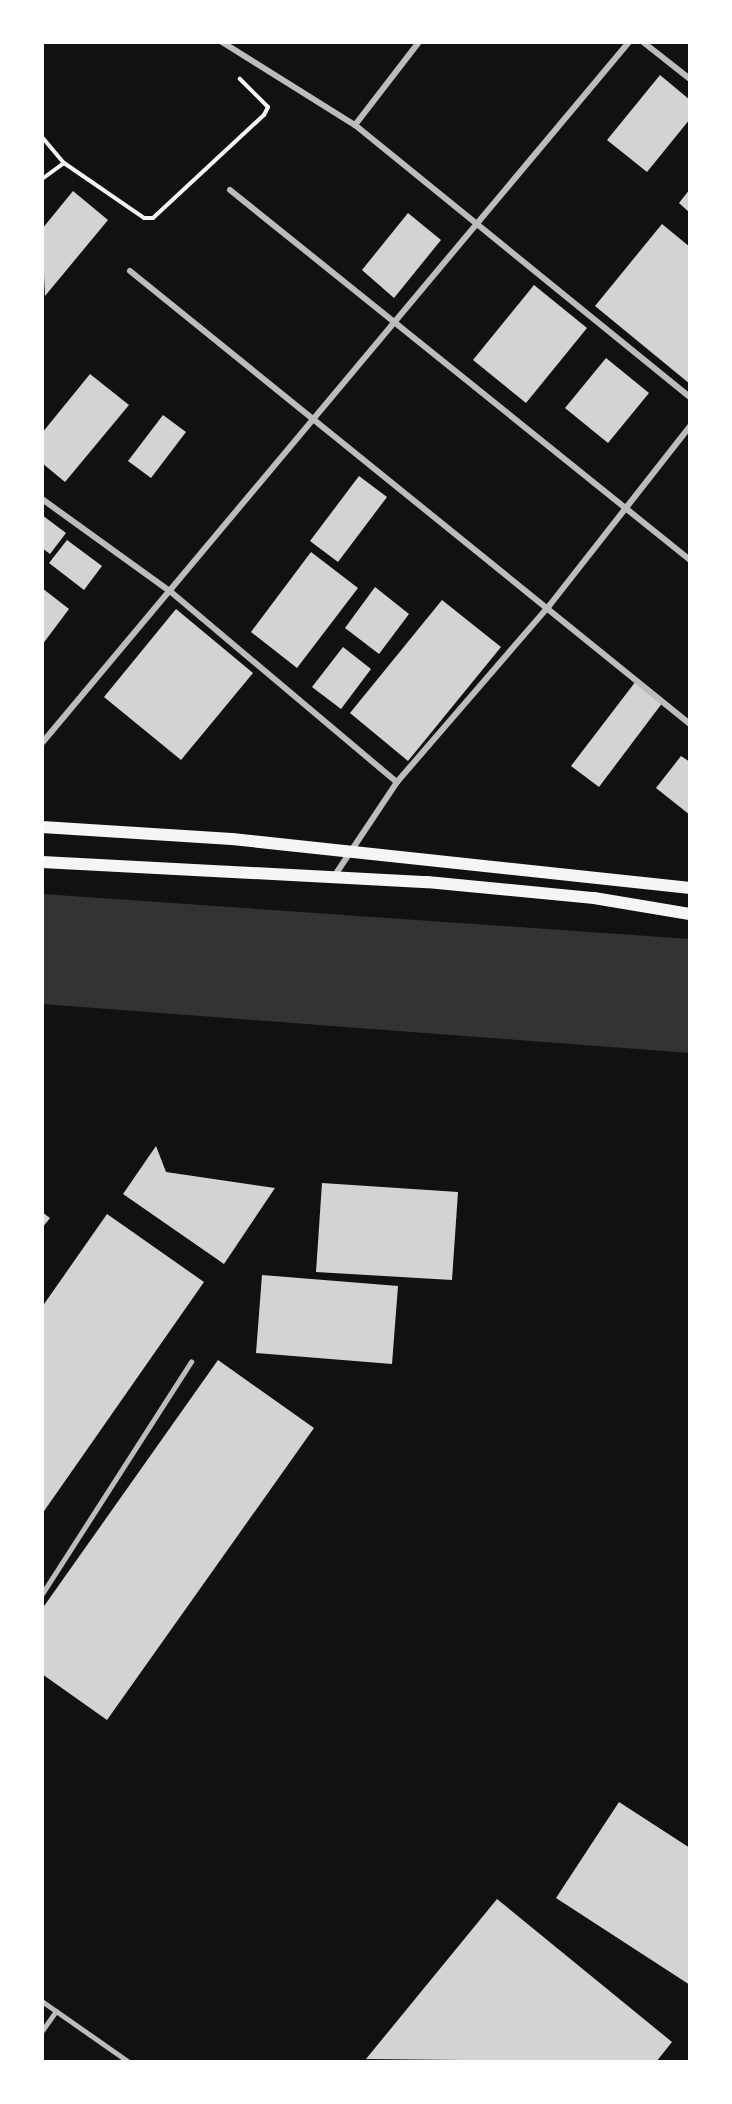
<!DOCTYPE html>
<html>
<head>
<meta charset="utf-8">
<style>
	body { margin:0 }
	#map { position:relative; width:732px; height:2104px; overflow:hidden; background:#111; font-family:Rubik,sans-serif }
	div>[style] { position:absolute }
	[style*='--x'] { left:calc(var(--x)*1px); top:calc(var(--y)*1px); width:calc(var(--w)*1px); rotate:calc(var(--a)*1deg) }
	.water>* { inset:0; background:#333 }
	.building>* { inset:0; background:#d3d3d3 }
	.path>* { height:4px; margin:-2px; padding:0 2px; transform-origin:2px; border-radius:2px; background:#f5f5f5 }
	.service>* { height:4.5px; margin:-2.25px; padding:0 2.25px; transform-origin:2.25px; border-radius:2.25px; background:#bcbcbc }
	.minor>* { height:6px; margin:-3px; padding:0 3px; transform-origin:3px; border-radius:3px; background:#bcbcbc }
	.secondary>* { height:12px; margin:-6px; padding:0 6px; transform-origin:6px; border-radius:6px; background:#f5f5f5 }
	span { translate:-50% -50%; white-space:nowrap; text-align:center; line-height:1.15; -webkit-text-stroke:5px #fff; paint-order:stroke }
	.frame { position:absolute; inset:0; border:44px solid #fff; pointer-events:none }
</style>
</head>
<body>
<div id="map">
	<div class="water">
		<i style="clip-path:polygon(42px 894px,690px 939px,690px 1053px,42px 1004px)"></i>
	</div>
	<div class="building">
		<i style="clip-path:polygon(660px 75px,690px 100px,690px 119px,647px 172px,607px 140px)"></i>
		<i style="clip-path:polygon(690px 189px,690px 213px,679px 203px)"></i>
		<i style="clip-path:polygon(73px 191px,108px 220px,45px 296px,42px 229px)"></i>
		<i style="clip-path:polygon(408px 213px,441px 240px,394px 298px,362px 270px)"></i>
		<i style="clip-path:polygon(662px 224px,690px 247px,690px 384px,595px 306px)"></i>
		<i style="clip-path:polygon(534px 285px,587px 328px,526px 403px,473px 360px)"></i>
		<i style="clip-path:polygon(606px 358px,649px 393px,608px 443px,565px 408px)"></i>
		<i style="clip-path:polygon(90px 374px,129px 405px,65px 482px,42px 463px,42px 433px)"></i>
		<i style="clip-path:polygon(163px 415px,186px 432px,151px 478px,128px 461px)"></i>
		<i style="clip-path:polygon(359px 476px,387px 497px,338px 562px,310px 541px)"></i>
		<i style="clip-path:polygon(42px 515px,66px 533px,50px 554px,42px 548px)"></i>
		<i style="clip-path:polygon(67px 540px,102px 566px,84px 590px,49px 563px)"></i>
		<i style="clip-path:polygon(311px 552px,358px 588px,297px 668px,251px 632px)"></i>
		<i style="clip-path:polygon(375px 587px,409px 614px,379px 654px,345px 628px)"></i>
		<i style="clip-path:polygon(42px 588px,69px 609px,42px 645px)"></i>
		<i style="clip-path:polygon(442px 600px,501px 647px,408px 761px,350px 713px)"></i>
		<i style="clip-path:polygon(176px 609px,253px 673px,181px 760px,104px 697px)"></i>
		<i style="clip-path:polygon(343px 647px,371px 669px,341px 709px,312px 687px)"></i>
		<i style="clip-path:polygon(636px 681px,663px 702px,599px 787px,571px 766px)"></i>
		<i style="clip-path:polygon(681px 756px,690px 762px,690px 815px,656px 788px)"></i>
		<i style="clip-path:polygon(156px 1146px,166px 1172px,275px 1188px,224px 1264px,123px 1194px)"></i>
		<i style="clip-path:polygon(322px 1183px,458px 1192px,452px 1280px,316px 1272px)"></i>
		<i style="clip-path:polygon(42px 1212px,50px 1218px,42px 1228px)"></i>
		<i style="clip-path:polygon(107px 1214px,204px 1282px,42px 1514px,42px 1307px)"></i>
		<i style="clip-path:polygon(262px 1275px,398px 1286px,392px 1364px,256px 1353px)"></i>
		<i style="clip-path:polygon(218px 1360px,314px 1428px,107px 1720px,42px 1674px,42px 1609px)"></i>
		<i style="clip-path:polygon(619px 1802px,690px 1848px,690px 1985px,556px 1898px)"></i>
		<i style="clip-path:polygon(497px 1899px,672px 2042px,656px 2062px,366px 2059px)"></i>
	</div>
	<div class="path">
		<i style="--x:42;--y:137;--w:34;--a:50"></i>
		<i style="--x:64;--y:163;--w:97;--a:34.5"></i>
		<i style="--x:144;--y:218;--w:9;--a:0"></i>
		<i style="--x:153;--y:218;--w:151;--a:-42.9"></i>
		<i style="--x:264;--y:115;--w:9;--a:-63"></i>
		<i style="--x:268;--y:107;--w:40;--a:-135"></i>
		<i style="--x:42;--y:179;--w:27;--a:-36"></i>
	</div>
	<div class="service">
		<i style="--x:42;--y:1594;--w:276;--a:-57.3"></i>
		<i style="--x:42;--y:2001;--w:106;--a:35"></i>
		<i style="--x:42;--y:2031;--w:24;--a:-55"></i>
	</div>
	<div class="minor">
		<i style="--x:222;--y:42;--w:157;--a:32"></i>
		<i style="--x:355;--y:125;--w:432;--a:39.1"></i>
		<i style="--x:643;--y:42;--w:60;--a:38.2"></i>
		<i style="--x:355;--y:125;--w:105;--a:-52.4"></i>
		<i style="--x:230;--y:190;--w:590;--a:38.81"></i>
		<i style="--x:130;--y:271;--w:720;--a:38.97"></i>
		<i style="--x:42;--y:499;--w:159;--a:35.8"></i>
		<i style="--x:171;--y:592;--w:295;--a:40.1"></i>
		<i style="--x:42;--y:743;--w:914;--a:-50.06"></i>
		<i style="--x:335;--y:875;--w:112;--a:-56.3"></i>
		<i style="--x:397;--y:782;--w:233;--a:-49.2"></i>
		<i style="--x:549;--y:606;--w:229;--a:-51.9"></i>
	</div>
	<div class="secondary">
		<i style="--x:42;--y:827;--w:190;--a:3.6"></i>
		<i style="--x:232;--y:839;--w:461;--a:6.1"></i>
		<i style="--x:42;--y:862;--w:386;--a:3"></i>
		<i style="--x:427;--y:882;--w:168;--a:5.5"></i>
		<i style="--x:594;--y:898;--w:97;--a:9.5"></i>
	</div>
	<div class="frame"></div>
</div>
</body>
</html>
